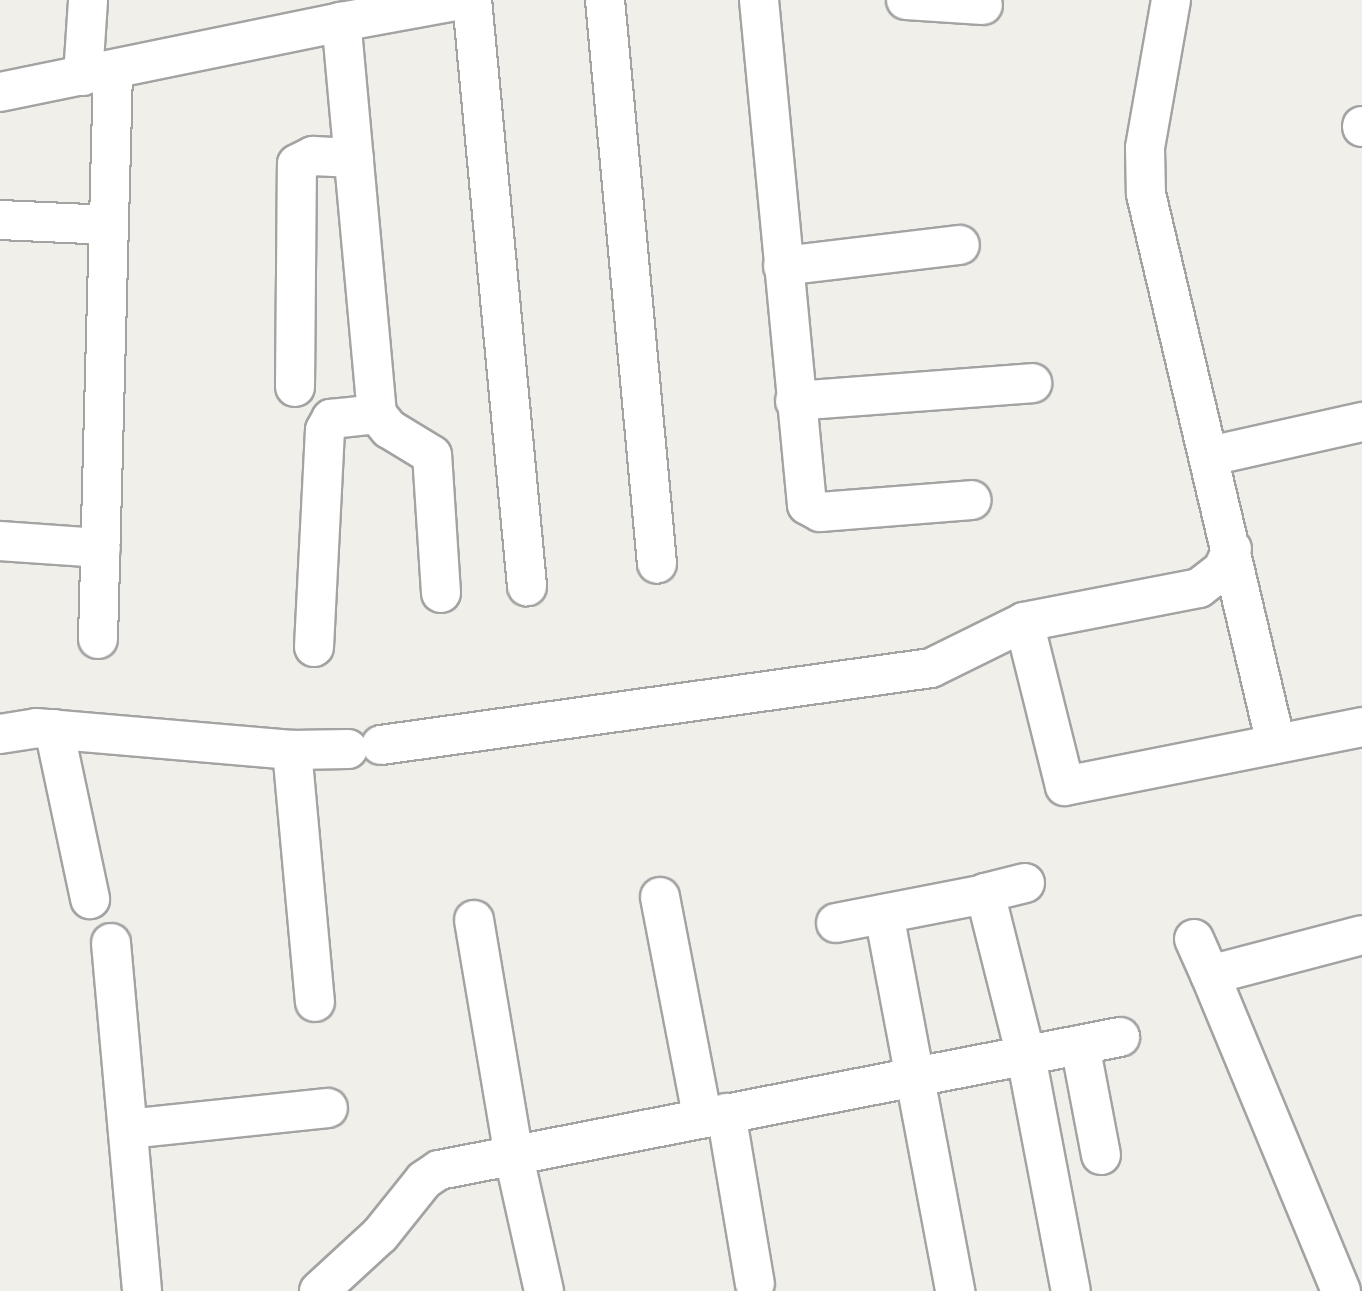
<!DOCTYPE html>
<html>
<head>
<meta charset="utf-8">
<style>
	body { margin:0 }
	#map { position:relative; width:1362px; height:1291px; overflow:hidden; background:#f1efea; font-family:"Archivo Narrow",sans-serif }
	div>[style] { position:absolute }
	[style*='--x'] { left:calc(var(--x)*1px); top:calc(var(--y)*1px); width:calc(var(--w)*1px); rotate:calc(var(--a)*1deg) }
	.roads { filter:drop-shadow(2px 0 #a3a3a3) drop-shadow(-2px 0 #a3a3a3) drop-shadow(0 2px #a3a3a3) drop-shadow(0 -2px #a3a3a3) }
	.minor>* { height:38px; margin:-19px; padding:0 19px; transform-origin:19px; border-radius:19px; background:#fff }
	span { translate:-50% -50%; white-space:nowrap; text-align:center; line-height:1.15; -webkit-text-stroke:5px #fff; paint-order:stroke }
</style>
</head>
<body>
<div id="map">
	<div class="roads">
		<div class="minor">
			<i style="--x:472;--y:0;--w:589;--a:84.64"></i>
			<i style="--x:605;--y:0;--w:566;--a:84.73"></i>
			<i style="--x:759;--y:0;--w:507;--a:84.57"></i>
			<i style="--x:807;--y:505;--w:15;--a:28"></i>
			<i style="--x:820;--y:512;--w:152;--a:-4.5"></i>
			<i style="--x:906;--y:0;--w:77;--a:3.7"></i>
			<i style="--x:1171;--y:0;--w:150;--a:100"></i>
			<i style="--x:1145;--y:148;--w:46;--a:88.8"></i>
			<i style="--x:1146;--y:194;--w:565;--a:76.7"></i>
			<i style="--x:83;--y:76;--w:76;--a:-86.2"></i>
			<i style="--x:0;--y:92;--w:348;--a:-11.6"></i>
			<i style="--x:1362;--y:126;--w:1;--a:90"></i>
			<i style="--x:0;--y:220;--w:109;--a:2.6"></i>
			<i style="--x:783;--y:266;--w:178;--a:-6.8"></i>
			<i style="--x:295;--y:387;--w:223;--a:-89.5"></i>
			<i style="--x:297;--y:164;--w:18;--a:-27"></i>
			<i style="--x:313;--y:156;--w:41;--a:2.8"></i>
			<i style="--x:795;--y:401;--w:238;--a:-4.3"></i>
			<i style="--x:1210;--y:456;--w:156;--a:-12.6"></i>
			<i style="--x:0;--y:541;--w:101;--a:4"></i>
			<i style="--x:441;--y:593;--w:138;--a:-93.7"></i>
			<i style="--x:432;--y:455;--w:50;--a:-148.8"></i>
			<i style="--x:389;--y:429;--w:19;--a:-129"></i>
			<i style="--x:377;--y:414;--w:394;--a:-95.2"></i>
			<i style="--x:341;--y:22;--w:122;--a:-10.4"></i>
			<i style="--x:1024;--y:622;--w:169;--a:76"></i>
			<i style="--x:1065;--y:786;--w:303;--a:-11.2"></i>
			<i style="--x:98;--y:639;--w:569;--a:-88.49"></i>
			<i style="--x:314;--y:647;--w:217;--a:-87.1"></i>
			<i style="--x:325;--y:430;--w:13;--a:-61"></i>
			<i style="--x:331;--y:419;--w:46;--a:-6.2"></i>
			<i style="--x:54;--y:729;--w:174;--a:78"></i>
			<i style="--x:0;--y:734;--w:36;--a:-9"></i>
			<i style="--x:36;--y:728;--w:257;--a:4.9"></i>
			<i style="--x:292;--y:750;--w:56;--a:-1"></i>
			<i style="--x:381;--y:745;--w:555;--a:-7.97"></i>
			<i style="--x:931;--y:668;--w:104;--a:-26.3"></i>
			<i style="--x:1024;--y:622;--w:178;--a:-11"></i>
			<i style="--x:1199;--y:588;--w:31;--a:-38"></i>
			<i style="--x:1223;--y:569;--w:22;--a:-66"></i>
			<i style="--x:292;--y:750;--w:253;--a:84.8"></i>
			<i style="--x:1025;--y:883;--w:41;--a:166"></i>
			<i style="--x:985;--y:893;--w:168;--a:75.9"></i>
			<i style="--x:1026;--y:1056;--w:239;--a:79.2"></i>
			<i style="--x:660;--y:897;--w:223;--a:79.1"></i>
			<i style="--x:884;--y:914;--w:384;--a:79.3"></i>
			<i style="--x:474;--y:920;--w:240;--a:80.4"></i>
			<i style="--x:514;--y:1157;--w:137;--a:77.4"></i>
			<i style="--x:836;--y:923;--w:152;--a:-11"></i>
			<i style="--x:1194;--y:939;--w:39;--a:66"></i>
			<i style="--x:111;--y:943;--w:349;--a:84.9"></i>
			<i style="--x:1080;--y:1045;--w:112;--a:79.2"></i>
			<i style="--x:726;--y:1113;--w:173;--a:80.4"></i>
			<i style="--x:128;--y:1129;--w:201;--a:-6"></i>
			<i style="--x:319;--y:1291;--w:83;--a:-42.6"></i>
			<i style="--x:380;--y:1235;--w:70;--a:-51.3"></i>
			<i style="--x:424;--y:1180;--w:18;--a:-34"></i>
			<i style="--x:439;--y:1170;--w:694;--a:-11.05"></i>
			<i style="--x:1341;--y:1291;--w:342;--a:-112.5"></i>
			<i style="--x:1210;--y:975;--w:157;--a:-14.7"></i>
		</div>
	</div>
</div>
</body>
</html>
